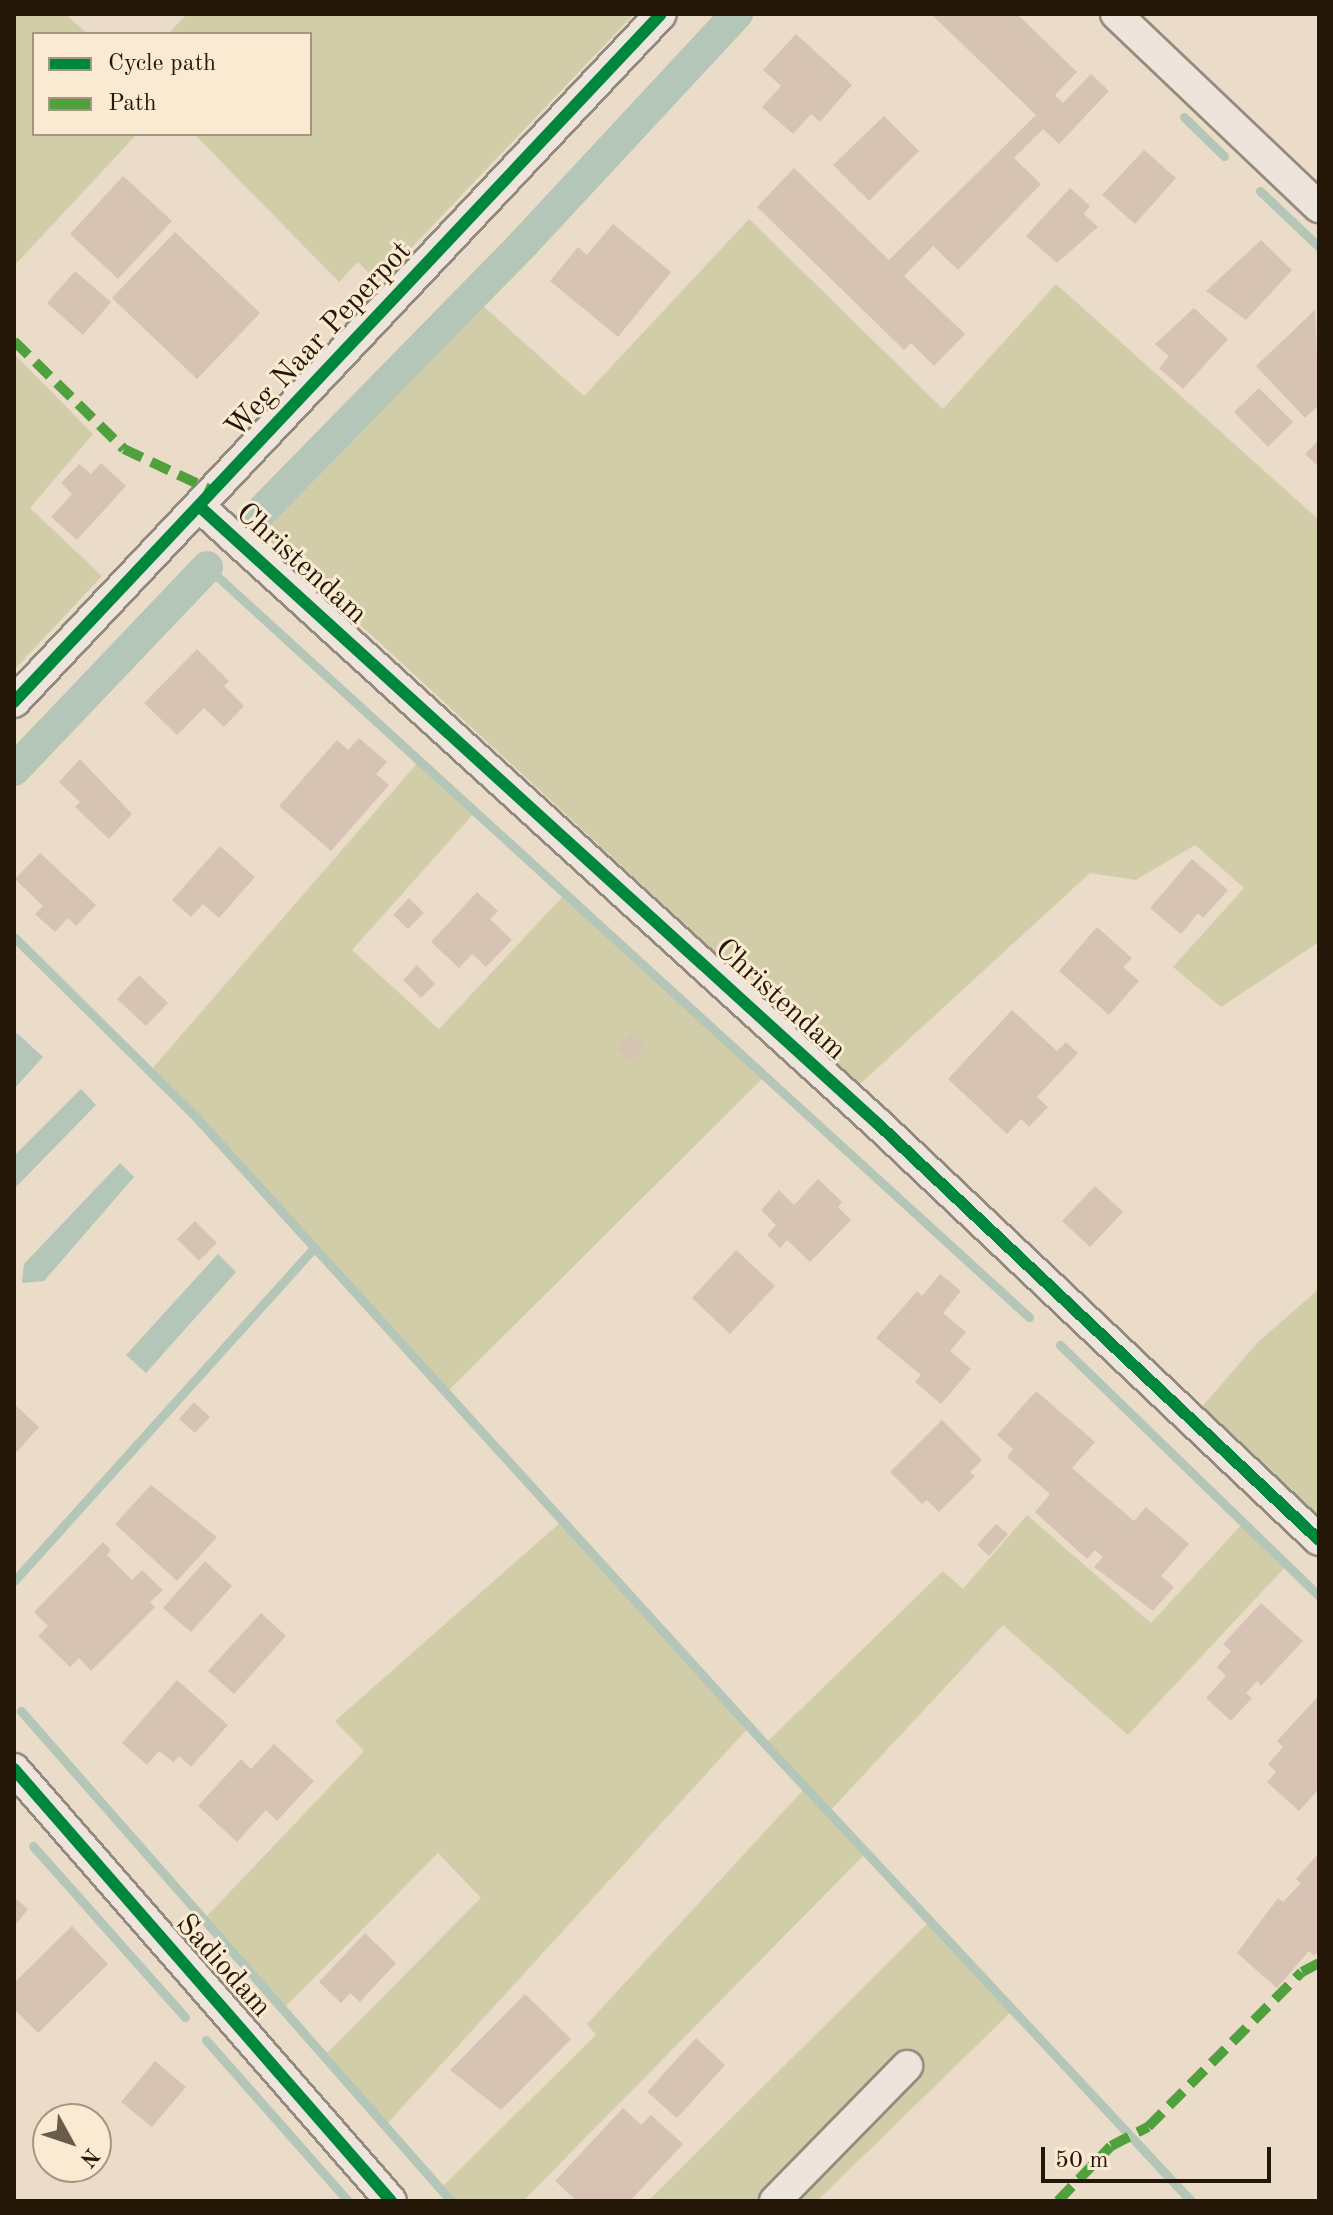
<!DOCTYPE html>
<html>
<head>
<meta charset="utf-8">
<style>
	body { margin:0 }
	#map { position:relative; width:1333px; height:2215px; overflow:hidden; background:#eadcc8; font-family:"Old Standard TT",serif }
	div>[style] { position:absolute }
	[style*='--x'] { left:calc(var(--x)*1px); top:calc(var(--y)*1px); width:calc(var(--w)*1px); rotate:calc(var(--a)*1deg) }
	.green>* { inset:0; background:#d2cda9 }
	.water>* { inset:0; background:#b4c6b8 }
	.stream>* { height:9px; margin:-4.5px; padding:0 4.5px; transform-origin:4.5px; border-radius:4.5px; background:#b4c6b8 }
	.canal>* { height:32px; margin:-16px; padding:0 16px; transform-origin:16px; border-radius:16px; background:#b4c6b8 }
	.building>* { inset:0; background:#d6c3b4 }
	.roads { filter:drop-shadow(2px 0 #948a7d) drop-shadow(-2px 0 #948a7d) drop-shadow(0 2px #948a7d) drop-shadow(0 -2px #948a7d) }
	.minor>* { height:30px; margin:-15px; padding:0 15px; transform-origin:15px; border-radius:15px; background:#ede5dc }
	.quiet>* { height:10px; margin-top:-5px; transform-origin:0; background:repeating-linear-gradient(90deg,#50a13e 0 20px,transparent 0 30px) }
	.cycleway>* { height:12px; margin:-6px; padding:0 6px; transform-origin:6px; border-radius:6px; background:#00873e }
	span { translate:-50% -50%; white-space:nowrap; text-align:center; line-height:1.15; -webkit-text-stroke:6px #faead2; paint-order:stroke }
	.street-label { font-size:30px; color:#241708 }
	.frame { position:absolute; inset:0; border:16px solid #241708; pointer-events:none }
	.legend { position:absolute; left:32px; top:32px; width:280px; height:104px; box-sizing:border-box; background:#faead2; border:2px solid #a49681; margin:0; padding:10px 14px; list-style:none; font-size:24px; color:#241708 }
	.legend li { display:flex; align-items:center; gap:16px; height:40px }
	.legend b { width:40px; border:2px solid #a49681 }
	.north { position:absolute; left:32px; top:2103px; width:80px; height:80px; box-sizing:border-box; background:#faead2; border:2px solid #a49681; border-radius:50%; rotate:130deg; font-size:22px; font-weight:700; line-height:32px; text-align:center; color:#241708 }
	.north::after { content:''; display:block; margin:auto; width:28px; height:36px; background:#695c4b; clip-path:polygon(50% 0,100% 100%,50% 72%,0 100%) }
	.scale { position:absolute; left:1041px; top:2147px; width:230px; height:36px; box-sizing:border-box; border:4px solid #241708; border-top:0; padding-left:10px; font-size:24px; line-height:28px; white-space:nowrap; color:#241708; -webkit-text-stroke:6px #faead2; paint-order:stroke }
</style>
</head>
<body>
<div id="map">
	<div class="green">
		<i style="clip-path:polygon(14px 14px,65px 14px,88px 34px,34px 34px,34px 134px,137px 134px,14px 266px)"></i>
		<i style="clip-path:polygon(187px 14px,634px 14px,378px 283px,358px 262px,339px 282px,194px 134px,310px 134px,310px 34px,168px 34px)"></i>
		<i style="clip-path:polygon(749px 219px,943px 409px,1056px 284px,1319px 520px,1319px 942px,1221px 1007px,1173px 967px,1244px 888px,1195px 845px,1136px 880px,1090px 873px,859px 1085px,250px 523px,472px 296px,584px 396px)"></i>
		<i style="clip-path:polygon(14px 354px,93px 434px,30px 508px,102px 576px,14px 670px)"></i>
		<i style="clip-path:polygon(420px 760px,476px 811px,352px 950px,439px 1029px,566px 893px,765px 1076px,445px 1394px,150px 1071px)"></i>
		<i style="clip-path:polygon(1319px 1289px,1319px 1522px,1200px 1409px,1259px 1341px)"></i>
		<i style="clip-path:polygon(1027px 1515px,1151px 1623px,1243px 1523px,1287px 1565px,1128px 1735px,1003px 1625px,829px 1812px,866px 1853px,523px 2201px,451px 2201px,440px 2189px,596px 2035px,587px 2024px,805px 1788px,765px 1744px,943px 1571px,963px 1589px)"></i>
		<i style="clip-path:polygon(562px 1521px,749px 1727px,385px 2126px,324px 2056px,481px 1898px,438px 1853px,283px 2009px,204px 1919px,364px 1751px,335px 1721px)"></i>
		<i style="clip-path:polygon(930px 1921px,1013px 2010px,817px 2201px,648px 2201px)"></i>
	</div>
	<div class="water">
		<i style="clip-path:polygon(17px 1033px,43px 1057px,14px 1089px,14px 1036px)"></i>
		<i style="clip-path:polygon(81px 1089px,96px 1105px,14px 1189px,14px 1156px)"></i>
		<i style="clip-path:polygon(120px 1163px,134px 1177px,44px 1281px,22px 1283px,24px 1264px)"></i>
		<i style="clip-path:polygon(218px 1254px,236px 1272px,146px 1373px,126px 1355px)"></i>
	</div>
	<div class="stream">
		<i style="--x:1184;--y:117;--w:56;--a:44.3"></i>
		<i style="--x:1260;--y:191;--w:81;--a:43.5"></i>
		<i style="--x:207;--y:567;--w:1113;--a:42.38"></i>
		<i style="--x:14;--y:937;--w:255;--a:44.7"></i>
		<i style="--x:195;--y:1116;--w:848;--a:47.77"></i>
		<i style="--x:765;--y:1744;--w:625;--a:47.01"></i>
		<i style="--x:1060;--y:1345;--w:361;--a:44.1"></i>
		<i style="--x:14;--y:1581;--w:448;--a:-48"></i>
		<i style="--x:21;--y:1711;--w:652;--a:48.73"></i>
		<i style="--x:33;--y:1846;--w:229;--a:48.4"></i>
		<i style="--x:206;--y:2040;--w:215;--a:48.6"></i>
	</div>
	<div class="canal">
		<i style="--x:250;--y:523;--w:392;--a:-45.6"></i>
		<i style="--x:524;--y:243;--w:313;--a:-47.1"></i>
		<i style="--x:14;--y:770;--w:280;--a:-46.4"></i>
	</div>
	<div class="building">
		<i style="clip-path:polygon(931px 14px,1017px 14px,1077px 72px,1055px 95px,1063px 103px,1091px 74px,1109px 91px,1059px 144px,1043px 129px,1014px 158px,1041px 184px,958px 270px,933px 246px,904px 276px,965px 334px,934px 366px,911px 343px,904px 350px,757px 207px,794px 168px,889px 260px,1036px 115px)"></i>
		<i style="clip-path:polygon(796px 34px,852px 85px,820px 122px,811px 114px,793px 134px,762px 107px,781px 86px,763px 70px)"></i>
		<i style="clip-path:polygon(884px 116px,919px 151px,869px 201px,833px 165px)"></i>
		<i style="clip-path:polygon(1144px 150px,1176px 178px,1135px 224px,1102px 195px)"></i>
		<i style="clip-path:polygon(123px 176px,172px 221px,118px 279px,70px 234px)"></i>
		<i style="clip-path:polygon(1070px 188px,1090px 206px,1084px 214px,1098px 227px,1057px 263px,1026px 236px)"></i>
		<i style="clip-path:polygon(613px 224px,671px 272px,618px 337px,550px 281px,578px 247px,587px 255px)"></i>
		<i style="clip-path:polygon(175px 232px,260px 313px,197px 379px,112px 298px)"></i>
		<i style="clip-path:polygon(1261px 240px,1292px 270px,1246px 320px,1206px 291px)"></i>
		<i style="clip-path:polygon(75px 271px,111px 302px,83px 335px,47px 303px)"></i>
		<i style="clip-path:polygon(1194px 308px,1228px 339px,1183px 389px,1159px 368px,1169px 356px,1155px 344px)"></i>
		<i style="clip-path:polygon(1315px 310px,1319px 405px,1305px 418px,1256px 366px)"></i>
		<i style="clip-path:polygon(1259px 388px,1293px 422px,1268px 447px,1234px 412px)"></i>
		<i style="clip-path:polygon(1319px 440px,1319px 463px,1317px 465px,1305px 454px)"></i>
		<i style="clip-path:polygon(101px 463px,126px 486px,77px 540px,51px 517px,72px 494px,61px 483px,79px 464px,91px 474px)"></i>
		<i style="clip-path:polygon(197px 649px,229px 681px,224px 686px,244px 706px,224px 727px,204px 708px,177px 735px,144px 703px)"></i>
		<i style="clip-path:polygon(359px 738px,387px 762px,376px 774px,389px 785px,331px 851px,279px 806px,337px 740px,348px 750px)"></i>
		<i style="clip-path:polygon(80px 759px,132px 814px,109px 839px,75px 807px,80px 802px,59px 782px)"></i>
		<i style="clip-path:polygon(220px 846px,255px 877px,219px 918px,203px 904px,191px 917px,172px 900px)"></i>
		<i style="clip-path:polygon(40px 853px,96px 905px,76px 926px,68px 918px,55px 932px,35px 914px,43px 906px,15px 879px)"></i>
		<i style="clip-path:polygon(1192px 859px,1228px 890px,1203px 918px,1198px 913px,1181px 934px,1150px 908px)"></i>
		<i style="clip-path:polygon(477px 892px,498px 911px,490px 919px,512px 940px,486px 967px,472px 954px,459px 968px,431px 942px)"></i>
		<i style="clip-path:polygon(409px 898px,424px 913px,408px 929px,393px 915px)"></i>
		<i style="clip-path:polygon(1097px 927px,1132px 958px,1123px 967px,1139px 981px,1109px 1015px,1059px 971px)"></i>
		<i style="clip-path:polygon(417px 965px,435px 984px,421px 998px,403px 980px)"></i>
		<i style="clip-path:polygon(139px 975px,168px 1003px,146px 1026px,117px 999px)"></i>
		<i style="clip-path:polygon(1012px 1010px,1057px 1051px,1066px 1042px,1078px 1053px,1037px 1097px,1048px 1107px,1029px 1127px,1021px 1119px,1007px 1134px,948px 1079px)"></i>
		<i style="clip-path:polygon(631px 1034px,645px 1046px,631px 1062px,617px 1050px)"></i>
		<i style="clip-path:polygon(818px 1179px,842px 1202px,838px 1207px,851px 1220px,810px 1262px,787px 1240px,780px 1248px,767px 1235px,776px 1225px,761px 1210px,779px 1190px,794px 1205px)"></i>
		<i style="clip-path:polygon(1095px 1186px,1123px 1212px,1090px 1247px,1062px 1221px)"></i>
		<i style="clip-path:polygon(195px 1221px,217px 1243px,199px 1261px,177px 1239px)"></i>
		<i style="clip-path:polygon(736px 1250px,775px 1286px,730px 1334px,692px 1298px)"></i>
		<i style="clip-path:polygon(940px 1274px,961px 1291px,943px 1313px,966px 1332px,950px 1351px,971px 1369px,941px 1404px,915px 1382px,921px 1375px,876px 1338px,917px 1291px,922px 1296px)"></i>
		<i style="clip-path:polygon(1036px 1391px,1095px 1442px,1072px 1468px,1134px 1521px,1146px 1507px,1189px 1544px,1161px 1576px,1174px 1587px,1153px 1611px,1094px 1567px,1103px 1557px,1095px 1550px,1087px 1559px,1035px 1512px,1050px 1494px,1007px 1457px,1013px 1449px,997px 1435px)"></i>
		<i style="clip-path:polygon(194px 1402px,210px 1417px,195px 1433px,179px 1419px)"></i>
		<i style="clip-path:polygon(14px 1404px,39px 1427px,14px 1455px)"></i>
		<i style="clip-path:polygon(942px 1420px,982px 1460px,970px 1472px,975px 1476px,939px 1512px,927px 1500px,922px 1504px,890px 1472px)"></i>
		<i style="clip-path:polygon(151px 1485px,217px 1537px,177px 1581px,115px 1524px)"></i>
		<i style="clip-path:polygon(996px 1524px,1008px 1534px,989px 1556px,977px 1545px)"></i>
		<i style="clip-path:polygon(103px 1542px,111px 1550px,107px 1555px,132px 1580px,142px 1570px,163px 1590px,150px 1602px,155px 1607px,91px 1671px,79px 1658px,70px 1667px,38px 1636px,48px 1626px,34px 1612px)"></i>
		<i style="clip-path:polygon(205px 1561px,232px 1586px,191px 1632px,163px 1608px)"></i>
		<i style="clip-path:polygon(1261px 1603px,1303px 1641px,1261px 1686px,1257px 1681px,1246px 1693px,1252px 1698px,1231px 1721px,1206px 1698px,1226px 1676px,1217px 1667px,1231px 1651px,1223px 1644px)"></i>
		<i style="clip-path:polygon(261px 1613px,286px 1636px,234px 1694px,208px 1671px)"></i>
		<i style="clip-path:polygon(177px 1680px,228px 1725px,191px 1767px,179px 1756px,173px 1762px,159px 1751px,147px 1765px,122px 1743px)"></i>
		<i style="clip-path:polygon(1319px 1695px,1319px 1789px,1299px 1811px,1267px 1782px,1276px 1772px,1268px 1764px,1283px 1747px,1277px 1741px)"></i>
		<i style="clip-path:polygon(274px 1744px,314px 1781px,277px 1821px,266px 1810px,237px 1842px,198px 1806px,241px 1759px,251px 1769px)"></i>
		<i style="clip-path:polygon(1319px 1853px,1319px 1950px,1314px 1956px,1309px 1951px,1277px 1988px,1237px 1953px,1278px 1898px,1283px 1902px,1301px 1883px,1296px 1879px)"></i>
		<i style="clip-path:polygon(14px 1897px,28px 1909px,14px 1927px)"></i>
		<i style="clip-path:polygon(72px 1926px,108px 1964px,38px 2033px,14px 2009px,14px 1983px)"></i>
		<i style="clip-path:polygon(365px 1933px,396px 1963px,360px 2002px,350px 1993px,341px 2003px,319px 1982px)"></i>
		<i style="clip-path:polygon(525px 1994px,571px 2039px,501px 2110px,450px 2070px)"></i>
		<i style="clip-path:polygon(696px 2038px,725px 2065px,677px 2118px,647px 2092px)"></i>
		<i style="clip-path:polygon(155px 2061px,186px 2087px,152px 2127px,121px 2102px)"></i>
		<i style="clip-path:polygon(623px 2108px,641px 2125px,651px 2115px,683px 2144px,630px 2201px,577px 2201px,555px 2181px)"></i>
	</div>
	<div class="roads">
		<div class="minor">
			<i style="--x:1116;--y:14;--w:280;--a:43.6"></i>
			<i style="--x:199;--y:506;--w:918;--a:42.31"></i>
			<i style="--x:878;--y:1124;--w:606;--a:43.33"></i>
			<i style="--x:14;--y:702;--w:944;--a:-46.76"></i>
			<i style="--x:14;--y:1769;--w:573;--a:48.89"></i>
			<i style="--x:775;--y:2201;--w:189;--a:-45.6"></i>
		</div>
	</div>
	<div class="quiet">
		<i style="--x:14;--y:341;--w:154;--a:44.5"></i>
		<i style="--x:124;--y:449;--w:98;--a:25.3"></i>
		<i style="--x:1058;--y:2201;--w:76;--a:-46.1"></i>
		<i style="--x:1111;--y:2146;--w:42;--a:-27.2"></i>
		<i style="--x:1148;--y:2127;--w:218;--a:-45.2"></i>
		<i style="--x:1302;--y:1972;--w:19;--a:-28"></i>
	</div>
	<div class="cycleway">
		<i style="--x:199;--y:506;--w:918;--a:42.31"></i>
		<i style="--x:878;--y:1124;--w:606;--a:43.33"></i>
		<i style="--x:14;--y:702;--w:944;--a:-46.76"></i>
		<i style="--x:14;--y:1769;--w:573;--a:48.89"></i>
	</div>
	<div class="street-label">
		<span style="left:319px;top:340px;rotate:-47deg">Weg Naar Peperpot</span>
		<span style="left:301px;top:564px;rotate:42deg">Christendam</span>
		<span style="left:780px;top:1000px;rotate:42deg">Christendam</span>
		<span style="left:223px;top:1966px;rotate:48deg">Sadiodam</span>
	</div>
	<div class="frame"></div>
	<ul class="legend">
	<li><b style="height:10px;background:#00873e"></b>Cycle path</li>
	<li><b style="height:10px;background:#50a13e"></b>Path</li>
	</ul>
	<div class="north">N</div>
	<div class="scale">50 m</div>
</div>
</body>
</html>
